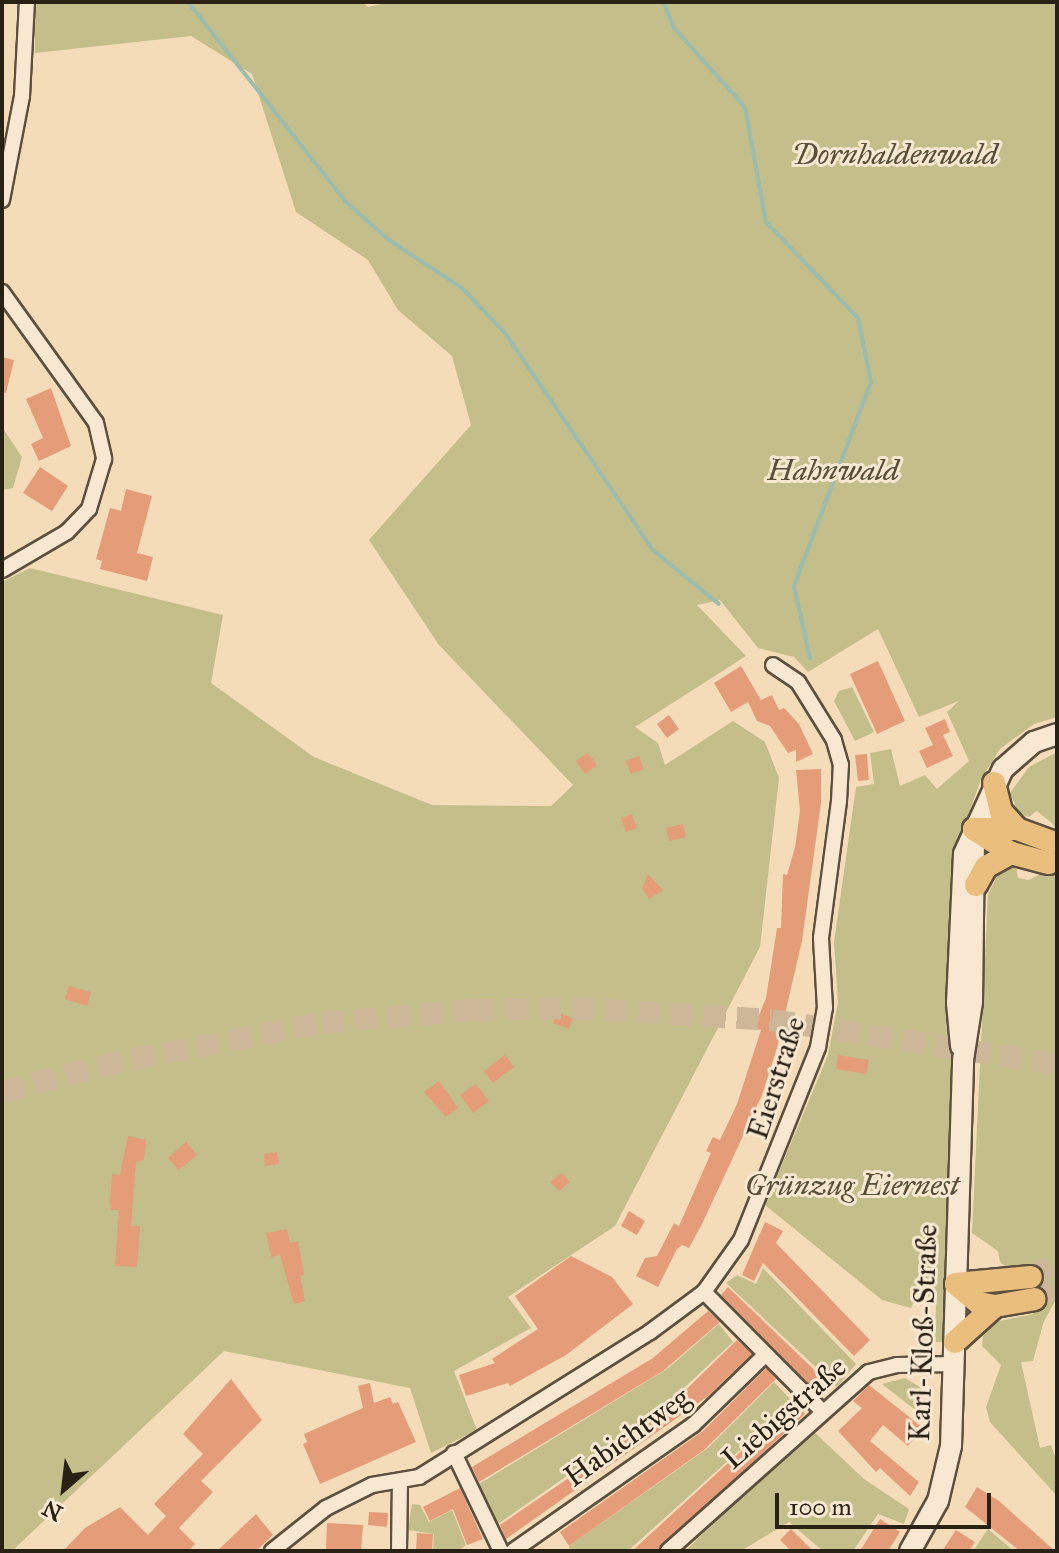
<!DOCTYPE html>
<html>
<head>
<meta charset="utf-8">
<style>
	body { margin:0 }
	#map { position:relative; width:1059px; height:1553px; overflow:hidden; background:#f5dcb9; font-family:"IM FELL Great Primer",serif }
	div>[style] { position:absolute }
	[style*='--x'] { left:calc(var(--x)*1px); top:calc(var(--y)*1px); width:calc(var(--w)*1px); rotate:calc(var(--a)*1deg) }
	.green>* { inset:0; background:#c4be8a }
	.stream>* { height:4px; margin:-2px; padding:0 2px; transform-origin:2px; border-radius:2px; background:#9cbcad }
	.building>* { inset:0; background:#e59c79 }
	.primary-tunnel>* { height:22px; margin-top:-11px; transform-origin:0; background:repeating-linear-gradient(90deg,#ccb798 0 22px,transparent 0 33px) }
	.roads { filter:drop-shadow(2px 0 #5d503e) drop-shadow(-2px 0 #5d503e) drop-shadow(0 2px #5d503e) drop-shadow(0 -2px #5d503e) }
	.street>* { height:14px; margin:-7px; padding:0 7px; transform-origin:7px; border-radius:7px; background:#f8e8d2 }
	.secondary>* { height:20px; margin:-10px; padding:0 10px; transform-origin:10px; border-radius:10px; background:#f8e8d2 }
	.primary>* { height:22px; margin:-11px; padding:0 11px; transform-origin:11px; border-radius:11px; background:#eabe7c }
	span { translate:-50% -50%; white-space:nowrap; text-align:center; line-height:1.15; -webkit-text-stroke:6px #f8e8d2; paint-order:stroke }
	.park-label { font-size:30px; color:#585038; font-style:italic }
	.street-label { font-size:30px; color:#2a2115 }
	.frame { position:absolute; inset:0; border:4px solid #2a2115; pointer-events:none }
	.north { position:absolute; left:24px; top:1449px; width:80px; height:80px; -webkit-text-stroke:6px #f8e8d2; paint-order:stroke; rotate:208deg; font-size:22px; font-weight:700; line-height:32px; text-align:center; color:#2a2115 }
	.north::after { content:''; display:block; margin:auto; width:28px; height:36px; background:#2a2115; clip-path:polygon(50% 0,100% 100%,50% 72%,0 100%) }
	.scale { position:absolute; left:775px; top:1493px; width:216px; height:36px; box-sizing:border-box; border:4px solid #2a2115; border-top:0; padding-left:10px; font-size:24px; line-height:28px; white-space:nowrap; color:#2a2115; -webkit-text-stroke:6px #f8e8d2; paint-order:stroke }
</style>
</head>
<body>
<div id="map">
	<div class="green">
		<i style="clip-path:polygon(35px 2px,362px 2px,368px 7px,389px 2px,1057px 2px,1057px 717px,1034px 724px,1000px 749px,981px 779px,957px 848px,944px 1342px,935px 1342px,936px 1305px,921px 1289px,911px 1308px,882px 1300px,765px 1205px,828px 1055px,838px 1002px,834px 942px,856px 787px,874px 784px,870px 753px,891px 749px,900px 786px,925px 775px,937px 789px,969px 761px,947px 712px,959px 701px,919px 717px,878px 629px,808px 672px,794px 657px,758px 648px,720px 600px,697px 605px,746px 656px,635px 727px,658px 743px,665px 765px,733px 721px,765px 742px,779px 778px,760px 947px,615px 1226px,508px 1297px,531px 1328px,454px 1371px,477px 1430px,431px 1453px,410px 1388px,224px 1351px,12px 1551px,2px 1551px,2px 582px,30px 568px,223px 615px,211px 683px,314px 757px,432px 805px,551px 806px,573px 785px,439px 645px,369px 540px,471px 425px,452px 356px,398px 310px,368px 260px,296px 212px,252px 74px,191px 36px,35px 53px)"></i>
		<i style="clip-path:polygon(2px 427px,22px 457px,13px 488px,2px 490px)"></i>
		<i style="clip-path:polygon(852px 687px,874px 732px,855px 741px,834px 701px,839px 691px)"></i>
		<i style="clip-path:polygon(1057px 752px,1057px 1298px,1044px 1321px,1033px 1361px,1021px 1362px,1040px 1448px,1051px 1445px,1057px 1462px,1057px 1496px,990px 1422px,986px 1407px,1001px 1365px,982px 1346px,983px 1336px,995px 1322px,1033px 1314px,1031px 1277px,1010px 1270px,1000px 1262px,998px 1251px,972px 1233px,988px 895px,1002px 866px,1016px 867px,1018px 878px,1029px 880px,1046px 871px,1055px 855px,1054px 825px,1037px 811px,1029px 817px,1019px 814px,1010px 793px,1029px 767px)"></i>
		<i style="clip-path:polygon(763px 1268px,856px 1364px,837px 1387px,726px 1283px,737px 1275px,756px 1284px)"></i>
		<i style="clip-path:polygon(719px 1324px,733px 1342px,656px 1414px,495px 1526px,479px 1484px,667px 1369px)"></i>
		<i style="clip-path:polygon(905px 1378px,925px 1390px,918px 1412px,882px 1384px)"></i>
		<i style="clip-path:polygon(774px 1382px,793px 1402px,628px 1551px,570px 1551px,569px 1546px,708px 1448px)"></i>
		<i style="clip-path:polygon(811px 1429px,864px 1479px,909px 1509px,904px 1524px,878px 1514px,853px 1551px,823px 1551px,789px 1522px,741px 1551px,685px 1551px)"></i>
		<i style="clip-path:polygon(412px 1504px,420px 1505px,429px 1522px,452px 1510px,466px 1545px,458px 1551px,433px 1551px,434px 1534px,408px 1530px)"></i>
		<i style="clip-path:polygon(988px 1529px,1014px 1551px,973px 1551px)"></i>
	</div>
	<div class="stream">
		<i style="--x:188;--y:2;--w:255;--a:51.7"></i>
		<i style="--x:346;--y:202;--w:57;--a:41.5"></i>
		<i style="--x:389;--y:240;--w:87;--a:33.3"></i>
		<i style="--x:462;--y:288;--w:62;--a:46.3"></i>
		<i style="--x:505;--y:333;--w:263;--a:55.7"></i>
		<i style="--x:653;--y:550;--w:85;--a:39.3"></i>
		<i style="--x:663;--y:2;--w:28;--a:67"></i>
		<i style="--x:674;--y:28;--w:106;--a:48.1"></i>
		<i style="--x:745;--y:107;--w:117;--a:79.7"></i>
		<i style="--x:766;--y:222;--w:133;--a:46.2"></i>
		<i style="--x:858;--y:318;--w:65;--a:78.5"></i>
		<i style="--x:871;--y:382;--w:218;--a:110.7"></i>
		<i style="--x:794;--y:586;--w:74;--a:77.5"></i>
	</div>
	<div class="building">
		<i style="clip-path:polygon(2px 357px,14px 360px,6px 393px,2px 392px)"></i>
		<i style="clip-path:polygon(51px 388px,71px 446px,39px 461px,31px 444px,43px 438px,26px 399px)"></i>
		<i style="clip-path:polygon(40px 467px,68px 486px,52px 511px,23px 493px)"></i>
		<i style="clip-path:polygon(126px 489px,152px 496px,137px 553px,153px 557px,147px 581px,100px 569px,102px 561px,96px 559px,110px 508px,121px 511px)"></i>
		<i style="clip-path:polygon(878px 661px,905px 721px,877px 734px,850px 674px)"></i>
		<i style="clip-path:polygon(741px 666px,761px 700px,772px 695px,779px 710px,784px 708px,799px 724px,813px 754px,796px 762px,796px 750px,788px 753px,770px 726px,757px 721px,748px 702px,731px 712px,714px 683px)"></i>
		<i style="clip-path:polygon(669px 715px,679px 729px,667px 738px,657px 724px)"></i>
		<i style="clip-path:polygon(945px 719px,950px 732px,943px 735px,953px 756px,927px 768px,919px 751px,933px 745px,925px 728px)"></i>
		<i style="clip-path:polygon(588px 753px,597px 765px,585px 774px,576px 761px)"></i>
		<i style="clip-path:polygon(867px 754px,869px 780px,858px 781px,855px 755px)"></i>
		<i style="clip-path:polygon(639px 756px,644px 769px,631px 774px,626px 761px)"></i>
		<i style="clip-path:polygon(821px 769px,821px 803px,802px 941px,777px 1048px,762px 1095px,703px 1222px,689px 1248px,682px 1245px,677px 1249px,658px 1287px,636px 1276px,645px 1258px,657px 1256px,674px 1223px,679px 1226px,711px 1153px,706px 1151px,713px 1137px,720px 1140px,737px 1104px,761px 1030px,754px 1028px,766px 998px,777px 928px,781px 928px,783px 874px,787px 875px,795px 847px,800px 811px,796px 770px)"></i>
		<i style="clip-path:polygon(632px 814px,637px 828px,626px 832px,621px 818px)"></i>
		<i style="clip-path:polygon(683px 824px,686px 837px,669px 841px,666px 828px)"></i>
		<i style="clip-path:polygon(648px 874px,663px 890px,649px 899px,642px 888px)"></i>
		<i style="clip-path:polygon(69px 986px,91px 992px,87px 1006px,65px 999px)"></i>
		<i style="clip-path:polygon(557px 1012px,573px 1018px,569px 1029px,553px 1023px)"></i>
		<i style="clip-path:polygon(505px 1055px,514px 1067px,493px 1083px,484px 1071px)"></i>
		<i style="clip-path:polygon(838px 1055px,869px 1060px,866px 1074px,836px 1069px)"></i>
		<i style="clip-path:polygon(439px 1081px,458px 1108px,446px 1117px,424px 1092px)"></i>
		<i style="clip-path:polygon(476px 1084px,489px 1101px,473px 1113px,460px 1095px)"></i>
		<i style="clip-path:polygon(128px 1136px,146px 1140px,144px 1160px,136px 1162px,131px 1226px,140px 1226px,137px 1267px,115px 1266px,119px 1210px,111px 1210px,110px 1202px,112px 1174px,120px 1175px)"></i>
		<i style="clip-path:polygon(186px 1142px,197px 1155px,179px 1170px,168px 1158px)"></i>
		<i style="clip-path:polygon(277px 1152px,279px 1164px,265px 1166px,264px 1154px)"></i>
		<i style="clip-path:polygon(562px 1173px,570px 1182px,559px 1191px,550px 1182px)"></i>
		<i style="clip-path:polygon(629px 1211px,645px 1221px,637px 1235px,621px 1226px)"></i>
		<i style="clip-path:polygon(765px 1222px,783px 1231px,776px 1243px,870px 1340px,854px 1356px,763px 1263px,754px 1281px,742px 1275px)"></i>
		<i style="clip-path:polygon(287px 1229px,290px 1243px,298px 1241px,304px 1275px,300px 1276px,305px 1301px,294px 1304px,280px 1255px,271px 1257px,266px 1233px)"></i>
		<i style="clip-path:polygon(571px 1256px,612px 1277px,633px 1304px,566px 1355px,510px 1386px,508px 1383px,466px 1396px,459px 1375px,495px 1363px,492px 1359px,538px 1329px,515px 1296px)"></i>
		<i style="clip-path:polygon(728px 1287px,831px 1386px,821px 1396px,721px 1295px)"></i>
		<i style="clip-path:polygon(708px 1311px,720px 1322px,663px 1371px,479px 1482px,472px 1467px,653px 1358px)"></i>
		<i style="clip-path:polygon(737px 1340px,752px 1354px,708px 1396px,506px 1539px,500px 1525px,658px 1417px)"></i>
		<i style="clip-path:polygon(766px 1368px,776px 1379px,704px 1450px,569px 1546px,560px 1532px,703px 1431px)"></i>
		<i style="clip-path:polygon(231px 1379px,262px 1420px,201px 1481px,213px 1492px,179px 1528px,195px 1544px,188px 1551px,63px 1551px,85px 1528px,120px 1507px,148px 1535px,166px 1516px,154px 1504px,203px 1454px,183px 1434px)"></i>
		<i style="clip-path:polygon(370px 1383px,374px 1403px,390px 1397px,393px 1404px,398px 1402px,416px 1442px,320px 1484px,303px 1444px,307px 1442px,304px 1434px,363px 1408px,358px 1386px)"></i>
		<i style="clip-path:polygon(869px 1385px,923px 1428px,908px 1446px,883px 1425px,870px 1441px,919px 1482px,910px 1496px,880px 1468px,876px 1472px,838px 1431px,862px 1408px,853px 1401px)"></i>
		<i style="clip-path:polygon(797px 1400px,805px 1414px,658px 1551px,632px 1551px)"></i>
		<i style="clip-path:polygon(977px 1487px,999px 1501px,1055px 1551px,1020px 1551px,965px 1507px)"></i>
		<i style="clip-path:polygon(460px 1488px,483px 1539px,467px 1545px,453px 1509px,430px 1521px,423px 1507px)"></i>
		<i style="clip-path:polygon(369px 1512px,388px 1513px,387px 1527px,368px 1525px)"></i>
		<i style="clip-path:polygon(256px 1514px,273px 1535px,256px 1551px,217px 1551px)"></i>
		<i style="clip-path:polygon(880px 1519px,900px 1532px,888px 1551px,860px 1551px)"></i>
		<i style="clip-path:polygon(327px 1523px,363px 1525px,361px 1551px,326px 1551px)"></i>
		<i style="clip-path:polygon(791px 1529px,813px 1551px,791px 1551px,780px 1540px)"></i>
		<i style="clip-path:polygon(956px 1530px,975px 1542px,969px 1551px,942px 1551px)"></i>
		<i style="clip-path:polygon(417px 1533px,433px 1534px,432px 1551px,416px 1551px)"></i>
	</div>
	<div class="primary-tunnel">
		<i style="--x:2;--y:1092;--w:101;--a:-14.9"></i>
		<i style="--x:100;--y:1066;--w:226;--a:-11"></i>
		<i style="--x:322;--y:1023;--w:152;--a:-4.9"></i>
		<i style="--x:473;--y:1010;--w:99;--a:-1.2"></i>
		<i style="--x:572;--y:1008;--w:200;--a:3.4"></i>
		<i style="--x:772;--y:1020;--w:288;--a:8.8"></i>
		<i style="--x:1031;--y:1277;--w:30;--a:-30"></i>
		<i style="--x:1034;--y:1299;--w:26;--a:-28"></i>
	</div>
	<div class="roads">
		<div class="street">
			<i style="--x:2;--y:200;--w:106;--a:-79.1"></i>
			<i style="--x:22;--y:96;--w:94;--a:-87"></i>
			<i style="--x:2;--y:292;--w:161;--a:54.3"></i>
			<i style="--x:96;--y:423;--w:37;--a:77"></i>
			<i style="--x:104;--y:459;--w:52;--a:106.7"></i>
			<i style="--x:89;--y:509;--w:32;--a:134"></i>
			<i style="--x:67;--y:532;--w:75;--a:149.7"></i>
			<i style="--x:704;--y:1292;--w:168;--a:45.2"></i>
			<i style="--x:454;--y:1453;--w:109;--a:64.4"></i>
			<i style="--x:272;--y:1551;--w:69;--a:-38.5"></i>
			<i style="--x:326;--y:1508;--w:51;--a:-26.6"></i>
			<i style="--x:372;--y:1485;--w:48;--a:-9.7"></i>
			<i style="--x:419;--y:1477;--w:273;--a:-32.1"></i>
			<i style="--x:650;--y:1332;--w:67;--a:-36.5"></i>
			<i style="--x:704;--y:1292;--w:64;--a:-54.6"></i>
			<i style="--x:741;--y:1240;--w:208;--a:-68.2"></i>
			<i style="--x:818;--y:1047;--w:40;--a:-80"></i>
			<i style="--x:825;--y:1008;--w:70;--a:-93.3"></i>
			<i style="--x:821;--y:938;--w:138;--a:-82.5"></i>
			<i style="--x:839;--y:801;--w:36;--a:-87"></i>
			<i style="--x:841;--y:765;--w:26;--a:-106"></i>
			<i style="--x:834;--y:740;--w:68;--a:-121.8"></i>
			<i style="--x:798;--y:682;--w:30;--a:-146"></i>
			<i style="--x:399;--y:1551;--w:69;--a:-89.2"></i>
			<i style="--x:513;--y:1551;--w:220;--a:-35"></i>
			<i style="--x:693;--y:1425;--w:99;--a:-44.2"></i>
			<i style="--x:668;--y:1551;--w:269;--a:-41.7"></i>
			<i style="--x:869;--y:1372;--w:29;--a:-14"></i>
			<i style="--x:897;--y:1365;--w:58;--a:-1"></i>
		</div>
		<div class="secondary">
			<i style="--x:961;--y:1046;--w:43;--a:-95.3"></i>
			<i style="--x:957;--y:1003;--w:149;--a:-87.3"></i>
			<i style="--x:964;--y:854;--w:94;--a:-65.4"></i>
			<i style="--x:1003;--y:769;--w:41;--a:-41.1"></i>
			<i style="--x:1034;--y:742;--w:24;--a:-19"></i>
			<i style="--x:910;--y:1551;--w:57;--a:-60.8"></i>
			<i style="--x:938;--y:1501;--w:57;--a:-76.7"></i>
			<i style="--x:951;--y:1446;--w:386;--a:-88.2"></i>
			<i style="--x:963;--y:1060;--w:59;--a:-81.2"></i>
			<i style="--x:972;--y:1002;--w:173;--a:-89.3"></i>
		</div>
		<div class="primary">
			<i style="--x:994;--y:783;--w:29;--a:76"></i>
			<i style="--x:1001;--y:811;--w:24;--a:48"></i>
			<i style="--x:974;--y:829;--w:44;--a:33"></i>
			<i style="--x:1011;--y:853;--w:39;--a:15"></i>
			<i style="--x:974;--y:829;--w:43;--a:0"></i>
			<i style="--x:1017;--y:829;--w:40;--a:20.2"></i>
			<i style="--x:976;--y:885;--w:21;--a:-61"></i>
			<i style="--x:986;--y:867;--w:29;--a:-29"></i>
			<i style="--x:956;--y:1284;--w:30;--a:40"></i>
			<i style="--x:979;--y:1303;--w:16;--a:11"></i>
			<i style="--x:995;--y:1306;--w:40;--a:-10"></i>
			<i style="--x:956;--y:1284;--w:75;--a:-5.3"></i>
			<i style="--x:955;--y:1342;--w:54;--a:-42"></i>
		</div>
	</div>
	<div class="park-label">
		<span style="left:895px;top:154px">Dornhaldenwald</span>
		<span style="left:833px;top:470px">Hahnwald</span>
		<span style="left:852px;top:1185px">Grünzug Eiernest</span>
	</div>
	<div class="street-label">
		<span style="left:776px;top:1078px;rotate:-72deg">Eierstraße</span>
		<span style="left:923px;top:1333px;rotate:-88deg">Karl-Kloß-Straße</span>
		<span style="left:784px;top:1413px;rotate:-41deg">Liebigstraße</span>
		<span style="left:627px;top:1437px;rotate:-36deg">Habichtweg</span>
	</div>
	<div class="frame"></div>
	<div class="north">N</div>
	<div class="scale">100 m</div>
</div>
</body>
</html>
